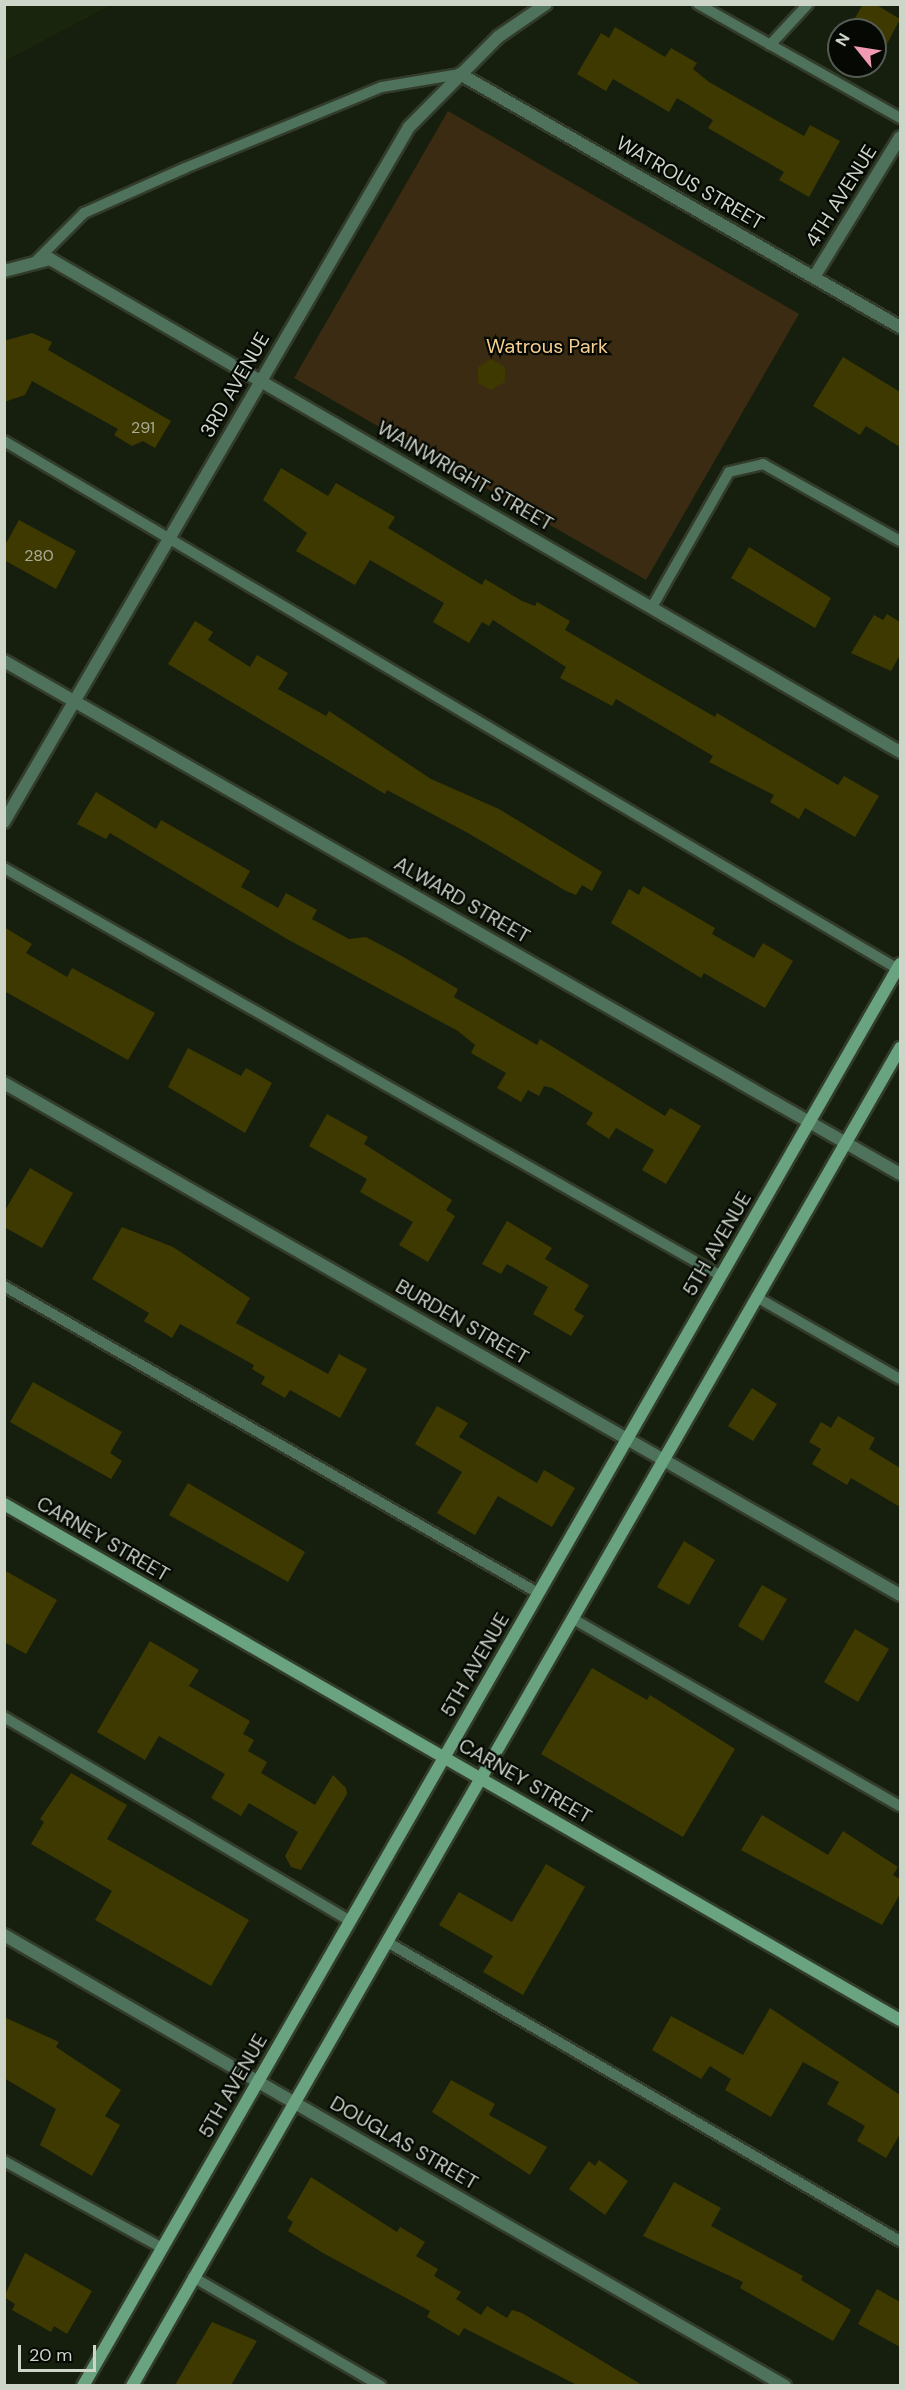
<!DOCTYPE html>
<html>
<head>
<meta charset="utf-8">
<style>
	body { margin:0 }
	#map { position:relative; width:905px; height:2390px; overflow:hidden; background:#161f0d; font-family:"DM Sans",sans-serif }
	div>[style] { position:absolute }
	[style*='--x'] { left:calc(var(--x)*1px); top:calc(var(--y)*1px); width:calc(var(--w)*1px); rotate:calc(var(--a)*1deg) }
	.built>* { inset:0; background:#19250c }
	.green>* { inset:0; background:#3a2b12 }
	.building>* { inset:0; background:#3e3900 }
	.roads { filter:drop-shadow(2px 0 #333c2b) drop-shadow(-2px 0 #333c2b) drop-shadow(0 2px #333c2b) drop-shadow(0 -2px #333c2b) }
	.lane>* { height:10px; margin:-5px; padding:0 5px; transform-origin:5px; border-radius:5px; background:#4e725b }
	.street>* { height:12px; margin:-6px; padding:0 6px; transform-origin:6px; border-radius:6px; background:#4e725b }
	.secondary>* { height:12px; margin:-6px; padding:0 6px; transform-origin:6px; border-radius:6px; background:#69a37f }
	span { translate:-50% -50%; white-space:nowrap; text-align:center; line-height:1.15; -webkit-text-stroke:4.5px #050803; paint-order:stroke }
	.number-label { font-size:16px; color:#a9ad96 }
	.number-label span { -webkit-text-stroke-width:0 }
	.street-label { font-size:20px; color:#cdd4c8 }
	.park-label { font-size:20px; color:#f5cd90 }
	.frame { position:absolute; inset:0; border:6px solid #cdd4c8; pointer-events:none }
	.north { position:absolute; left:827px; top:18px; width:60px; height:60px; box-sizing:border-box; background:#050803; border:2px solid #555a52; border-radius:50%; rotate:300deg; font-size:16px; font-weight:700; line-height:24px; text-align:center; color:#cdd4c8 }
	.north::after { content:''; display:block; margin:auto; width:21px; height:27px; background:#f19ab4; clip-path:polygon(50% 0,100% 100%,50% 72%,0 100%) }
	.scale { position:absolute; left:18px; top:2345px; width:78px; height:27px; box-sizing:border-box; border:3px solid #cdd4c8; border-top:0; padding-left:8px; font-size:18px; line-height:21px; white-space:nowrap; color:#cdd4c8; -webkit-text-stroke:4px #050803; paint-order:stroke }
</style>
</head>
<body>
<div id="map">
	<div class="built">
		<i style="clip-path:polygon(5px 4px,111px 4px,111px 5px,5px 61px)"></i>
	</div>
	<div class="green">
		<i style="clip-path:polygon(448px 111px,799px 314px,646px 580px,294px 378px)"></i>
	</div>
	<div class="building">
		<i style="clip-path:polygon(863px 4px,875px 4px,900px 19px,875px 67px,875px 30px,848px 30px)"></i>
		<i style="clip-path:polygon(615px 27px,665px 57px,671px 48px,697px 63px,693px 69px,709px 82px,804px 136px,810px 125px,840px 141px,809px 197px,779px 180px,784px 172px,708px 128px,713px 120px,677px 98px,669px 112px,613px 79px,606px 91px,577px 74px,601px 33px,609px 38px)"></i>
		<i style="clip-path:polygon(32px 333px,52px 342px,48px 350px,171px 421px,155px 448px,143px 441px,132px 446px,114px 435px,118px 429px,32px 381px,25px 395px,4px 402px,4px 341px)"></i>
		<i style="clip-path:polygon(843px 357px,900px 392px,900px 447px,866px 426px,860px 435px,813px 406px)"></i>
		<i style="clip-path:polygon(491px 359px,505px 367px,505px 382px,491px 390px,478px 383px,478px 367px)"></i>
		<i style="clip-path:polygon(281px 468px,328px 496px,336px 483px,395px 517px,388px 528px,482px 585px,485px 579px,522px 601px,535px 606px,537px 602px,570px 621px,565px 630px,715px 717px,717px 713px,838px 785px,844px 776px,879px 796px,855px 837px,805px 808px,799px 819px,770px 802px,774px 795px,709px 762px,713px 756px,616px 699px,612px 706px,560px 678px,566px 667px,493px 620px,489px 626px,482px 622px,469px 643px,433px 622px,444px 603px,370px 560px,355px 585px,296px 551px,307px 533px,263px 500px)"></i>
		<i style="clip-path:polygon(19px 520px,76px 551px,56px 589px,4px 560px,4px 547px)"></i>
		<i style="clip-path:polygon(749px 547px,831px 598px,815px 628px,731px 578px)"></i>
		<i style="clip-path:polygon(887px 614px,900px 622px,900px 655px,891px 671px,851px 653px,874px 615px,883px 620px)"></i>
		<i style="clip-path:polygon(195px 621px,213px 632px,208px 640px,250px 667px,257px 655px,288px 673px,278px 689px,326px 716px,329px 711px,431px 779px,499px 809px,602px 872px,592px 891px,582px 885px,576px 895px,566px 891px,468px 833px,387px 790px,385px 794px,168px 664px)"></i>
		<i style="clip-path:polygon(96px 792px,156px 829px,161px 820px,250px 871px,241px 887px,278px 908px,286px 893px,317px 910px,312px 919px,349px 939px,366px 937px,400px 955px,458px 989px,454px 997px,537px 1045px,540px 1039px,665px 1116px,670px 1108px,701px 1126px,666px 1184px,642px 1170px,654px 1150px,616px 1128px,609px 1139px,586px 1124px,593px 1113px,552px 1088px,544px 1086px,539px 1096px,528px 1090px,521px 1102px,497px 1088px,506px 1073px,471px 1053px,475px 1045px,458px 1031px,287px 939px,110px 833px,106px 839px,77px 824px)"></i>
		<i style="clip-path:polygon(643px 886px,715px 928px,712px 934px,754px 958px,763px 943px,793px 961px,765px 1008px,704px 973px,701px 978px,611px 923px,629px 889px,639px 895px)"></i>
		<i style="clip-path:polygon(4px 927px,32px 944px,26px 953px,67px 977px,72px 968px,155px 1013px,128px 1060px,4px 991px)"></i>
		<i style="clip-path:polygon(188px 1048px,241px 1076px,246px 1068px,272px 1083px,245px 1133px,168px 1087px)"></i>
		<i style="clip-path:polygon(327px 1114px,368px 1137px,364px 1144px,452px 1200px,446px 1210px,455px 1216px,428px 1262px,399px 1245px,413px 1222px,360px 1192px,367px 1179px,309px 1146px)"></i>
		<i style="clip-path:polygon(30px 1168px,73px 1193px,42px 1248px,4px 1227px,4px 1212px)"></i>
		<i style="clip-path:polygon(507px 1221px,552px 1248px,545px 1259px,589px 1285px,574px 1310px,584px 1316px,571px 1336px,533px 1314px,548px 1287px,507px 1264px,501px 1274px,482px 1264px)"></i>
		<i style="clip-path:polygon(122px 1227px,173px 1247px,250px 1298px,236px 1323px,328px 1374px,339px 1354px,367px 1369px,340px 1418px,290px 1390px,285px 1398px,261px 1384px,265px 1377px,252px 1369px,254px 1365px,180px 1324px,172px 1338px,144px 1321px,149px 1313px,92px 1279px)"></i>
		<i style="clip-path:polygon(33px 1382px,122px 1432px,110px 1453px,122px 1461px,111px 1479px,10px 1422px)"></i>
		<i style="clip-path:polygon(752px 1388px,777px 1404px,753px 1441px,728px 1426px)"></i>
		<i style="clip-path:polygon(437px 1406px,468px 1423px,459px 1437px,537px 1483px,544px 1470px,575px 1488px,552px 1527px,498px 1496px,475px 1535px,437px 1513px,462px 1472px,415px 1444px)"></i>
		<i style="clip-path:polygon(838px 1416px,875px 1438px,869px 1449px,900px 1468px,900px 1507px,851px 1478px,847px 1485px,812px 1464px,821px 1449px,809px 1442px,821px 1422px,831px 1428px)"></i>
		<i style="clip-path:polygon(188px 1483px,305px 1552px,288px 1582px,169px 1515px)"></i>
		<i style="clip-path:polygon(684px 1541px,715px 1560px,689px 1605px,657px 1587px)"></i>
		<i style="clip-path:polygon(4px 1570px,57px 1600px,26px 1654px,4px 1642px)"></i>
		<i style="clip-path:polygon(762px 1585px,787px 1599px,763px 1641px,738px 1626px)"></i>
		<i style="clip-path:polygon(855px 1629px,889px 1649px,858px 1702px,824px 1682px)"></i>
		<i style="clip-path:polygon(150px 1641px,199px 1670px,189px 1686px,250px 1721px,243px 1734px,254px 1740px,248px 1751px,267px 1762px,261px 1773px,315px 1805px,333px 1775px,346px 1788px,347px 1794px,301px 1870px,291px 1867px,285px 1856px,298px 1832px,249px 1803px,241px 1816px,211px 1798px,225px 1774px,159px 1736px,145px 1760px,97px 1732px)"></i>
		<i style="clip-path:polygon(592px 1668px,647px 1700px,650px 1695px,735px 1749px,683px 1837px,541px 1754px)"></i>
		<i style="clip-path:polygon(71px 1773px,127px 1805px,107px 1839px,249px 1920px,211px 1986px,95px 1920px,112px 1891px,31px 1844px,44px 1822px,40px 1819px)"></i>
		<i style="clip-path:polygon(762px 1815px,828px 1855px,843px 1831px,898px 1867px,893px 1875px,900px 1879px,900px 1894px,882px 1925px,741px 1850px)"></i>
		<i style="clip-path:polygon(546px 1864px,585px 1887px,523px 1995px,483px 1972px,493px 1956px,439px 1925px,459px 1892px,512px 1922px)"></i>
		<i style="clip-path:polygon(770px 2008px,900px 2095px,900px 2134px,886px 2158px,857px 2141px,865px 2126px,827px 2104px,839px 2082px,803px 2062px,771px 2117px,725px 2090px,731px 2079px,710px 2066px,701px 2079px,652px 2050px,671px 2016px,743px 2055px)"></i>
		<i style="clip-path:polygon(4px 2017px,59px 2042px,56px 2047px,121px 2090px,105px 2116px,120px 2125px,92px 2176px,40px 2145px,56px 2109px,4px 2078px)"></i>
		<i style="clip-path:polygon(451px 2080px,495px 2104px,489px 2115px,547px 2147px,530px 2175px,432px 2112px)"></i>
		<i style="clip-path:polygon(599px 2160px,628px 2181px,605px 2215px,569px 2189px,589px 2161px,595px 2166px)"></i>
		<i style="clip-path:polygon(311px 2177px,397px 2232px,400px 2227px,425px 2242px,416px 2256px,438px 2269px,434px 2276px,461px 2292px,456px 2299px,481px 2315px,487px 2306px,507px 2318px,512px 2310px,522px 2313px,642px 2385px,577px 2385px,464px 2328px,459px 2336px,427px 2317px,430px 2311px,323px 2253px,288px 2231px,293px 2222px,287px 2218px)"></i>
		<i style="clip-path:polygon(674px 2182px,721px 2208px,711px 2226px,803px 2276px,801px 2280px,851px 2310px,833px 2341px,740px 2288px,743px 2282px,643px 2236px)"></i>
		<i style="clip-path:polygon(25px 2253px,92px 2291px,67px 2334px,54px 2326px,51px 2332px,12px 2310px,15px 2304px,4px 2297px)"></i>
		<i style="clip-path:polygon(877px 2289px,900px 2302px,900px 2347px,858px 2324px)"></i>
		<i style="clip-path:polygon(212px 2322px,257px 2341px,231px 2385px,175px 2385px)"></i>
	</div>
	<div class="roads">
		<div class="lane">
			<i style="--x:698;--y:4;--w:232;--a:29.4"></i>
			<i style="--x:770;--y:45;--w:56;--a:-47.2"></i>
			<i style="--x:34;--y:263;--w:71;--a:-45"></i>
			<i style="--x:84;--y:213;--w:111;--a:-24"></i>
			<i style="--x:185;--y:168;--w:213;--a:-22.4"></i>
			<i style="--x:382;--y:87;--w:79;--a:-9.5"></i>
			<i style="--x:4;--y:441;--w:1038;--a:30.57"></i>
			<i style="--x:652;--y:607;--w:155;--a:-60.3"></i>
			<i style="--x:729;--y:472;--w:35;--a:-13"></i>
			<i style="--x:763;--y:464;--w:157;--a:29.3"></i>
			<i style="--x:4;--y:868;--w:825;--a:29.64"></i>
			<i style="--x:4;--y:1286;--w:616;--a:29.89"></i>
			<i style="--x:758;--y:1298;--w:163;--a:29.7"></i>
			<i style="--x:575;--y:1620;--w:374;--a:29.8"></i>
			<i style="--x:4;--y:1717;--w:402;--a:30.5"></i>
			<i style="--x:389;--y:1943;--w:592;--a:30.25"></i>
			<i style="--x:4;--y:2161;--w:180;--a:28.8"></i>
			<i style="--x:193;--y:2277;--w:217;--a:30.1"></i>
		</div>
		<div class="street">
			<i style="--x:460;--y:74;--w:508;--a:29.9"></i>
			<i style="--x:4;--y:271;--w:48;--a:-14.6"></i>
			<i style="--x:50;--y:259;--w:983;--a:30.11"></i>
			<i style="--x:814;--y:277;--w:164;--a:-58.4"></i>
			<i style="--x:4;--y:661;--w:1032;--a:29.79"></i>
			<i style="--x:4;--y:822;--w:804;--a:-59.77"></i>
			<i style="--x:409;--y:127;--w:127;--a:-45.3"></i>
			<i style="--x:498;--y:37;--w:58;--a:-34.5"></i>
			<i style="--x:4;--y:1083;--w:1032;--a:29.74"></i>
			<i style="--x:4;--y:1935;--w:902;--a:30"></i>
		</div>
		<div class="secondary">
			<i style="--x:4;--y:1504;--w:1034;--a:29.94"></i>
			<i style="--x:83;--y:2386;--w:1640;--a:-60.12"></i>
			<i style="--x:132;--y:2386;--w:1543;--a:-60.14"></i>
		</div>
	</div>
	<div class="number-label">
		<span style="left:143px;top:428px">291</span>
		<span style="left:39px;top:556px">280</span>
	</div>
	<div class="street-label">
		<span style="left:690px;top:183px;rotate:30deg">WATROUS STREET</span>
		<span style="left:841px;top:196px;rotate:-58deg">4TH AVENUE</span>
		<span style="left:235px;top:385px;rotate:-60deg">3RD AVENUE</span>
		<span style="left:465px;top:476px;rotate:30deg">WAINWRIGHT STREET</span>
		<span style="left:462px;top:900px;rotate:30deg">ALWARD STREET</span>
		<span style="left:717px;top:1244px;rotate:-60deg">5TH AVENUE</span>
		<span style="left:462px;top:1322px;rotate:30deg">BURDEN STREET</span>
		<span style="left:103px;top:1539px;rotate:30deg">CARNEY STREET</span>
		<span style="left:475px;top:1665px;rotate:-60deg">5TH AVENUE</span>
		<span style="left:525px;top:1781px;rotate:30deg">CARNEY STREET</span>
		<span style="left:233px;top:2086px;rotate:-60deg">5TH AVENUE</span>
		<span style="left:404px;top:2143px;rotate:30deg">DOUGLAS STREET</span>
	</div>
	<div class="park-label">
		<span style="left:547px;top:346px">Watrous Park</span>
	</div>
	<div class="frame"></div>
	<div class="north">N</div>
	<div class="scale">20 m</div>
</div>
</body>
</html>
